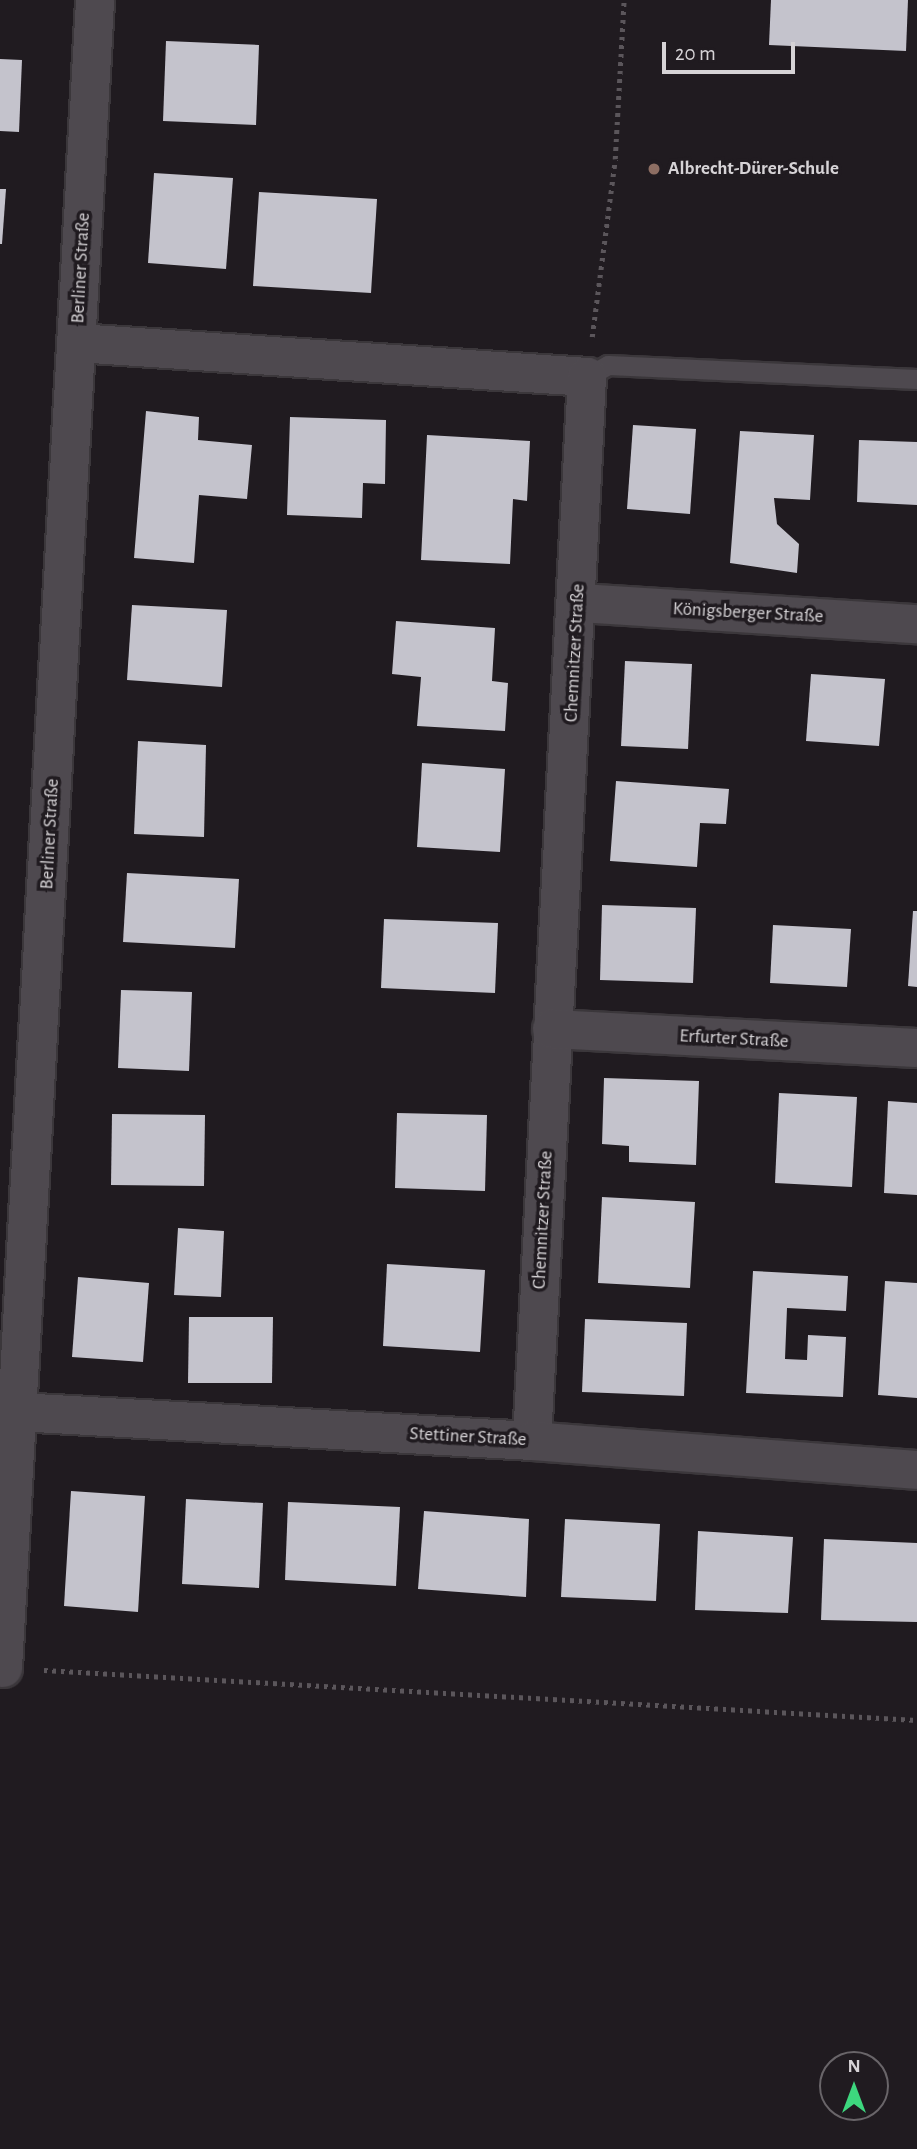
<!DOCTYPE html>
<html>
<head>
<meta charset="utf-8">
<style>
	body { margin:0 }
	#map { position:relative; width:917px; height:2149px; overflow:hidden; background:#201b20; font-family:"Alegreya Sans",sans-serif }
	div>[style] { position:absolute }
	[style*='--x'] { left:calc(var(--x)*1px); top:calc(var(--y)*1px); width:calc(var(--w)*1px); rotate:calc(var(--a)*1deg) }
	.building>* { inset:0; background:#c4c3cc }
	.path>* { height:4.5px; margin-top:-2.25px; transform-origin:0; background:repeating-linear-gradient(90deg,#5b565b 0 3.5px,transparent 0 8.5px) }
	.roads { filter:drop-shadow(2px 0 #3b373b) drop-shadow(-2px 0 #3b373b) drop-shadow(0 2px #3b373b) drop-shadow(0 -2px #3b373b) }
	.lane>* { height:19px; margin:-9.5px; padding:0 9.5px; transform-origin:9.5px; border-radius:9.5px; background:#4e494f }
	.street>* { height:38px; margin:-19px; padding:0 19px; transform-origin:19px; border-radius:19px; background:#4e494f }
	.dots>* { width:19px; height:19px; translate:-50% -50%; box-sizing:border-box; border:4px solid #201b20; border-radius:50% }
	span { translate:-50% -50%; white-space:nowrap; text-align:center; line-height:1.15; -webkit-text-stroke:7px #201b20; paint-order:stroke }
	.poi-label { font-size:19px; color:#d6d3d6; font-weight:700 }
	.left { translate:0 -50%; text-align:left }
	.street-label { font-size:19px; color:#d6d3d6 }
	.north { position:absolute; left:819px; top:2051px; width:70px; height:70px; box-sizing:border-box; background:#201b20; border:2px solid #696569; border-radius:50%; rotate:0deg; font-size:19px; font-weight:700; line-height:28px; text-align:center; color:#d6d3d6 }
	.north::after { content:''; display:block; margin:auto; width:24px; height:32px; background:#3dd77e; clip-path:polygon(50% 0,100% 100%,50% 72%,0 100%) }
	.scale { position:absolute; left:662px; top:42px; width:133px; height:32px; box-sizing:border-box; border:4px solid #d6d3d6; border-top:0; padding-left:9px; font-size:21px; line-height:24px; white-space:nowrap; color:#d6d3d6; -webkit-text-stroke:5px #201b20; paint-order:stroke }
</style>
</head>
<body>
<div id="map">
	<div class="building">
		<i style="clip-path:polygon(771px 0,908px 0,906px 51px,769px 45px)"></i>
		<i style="clip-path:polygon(166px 41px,259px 45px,256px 125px,163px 121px)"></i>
		<i style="clip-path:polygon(0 59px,22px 60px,19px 132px,0 131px)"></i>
		<i style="clip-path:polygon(154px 173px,233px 178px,226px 269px,148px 263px)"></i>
		<i style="clip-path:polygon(0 189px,6px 189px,2px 244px,0 244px)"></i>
		<i style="clip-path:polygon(259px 192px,377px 199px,371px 293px,253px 286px)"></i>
		<i style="clip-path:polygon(146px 411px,199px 417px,198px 440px,252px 445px,247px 499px,199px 495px,194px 563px,134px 558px)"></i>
		<i style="clip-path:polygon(290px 417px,386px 420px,385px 484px,363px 483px,362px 518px,287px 515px)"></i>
		<i style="clip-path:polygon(633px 425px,696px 429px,690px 514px,627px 509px)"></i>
		<i style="clip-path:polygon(740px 431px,814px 435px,810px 500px,774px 498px,777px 524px,799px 544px,797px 573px,730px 563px)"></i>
		<i style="clip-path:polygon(427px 435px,530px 441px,527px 501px,513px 499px,510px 564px,421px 560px)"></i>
		<i style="clip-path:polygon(859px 440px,917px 442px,917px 505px,857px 502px)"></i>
		<i style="clip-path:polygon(132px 605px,227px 610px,222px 687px,127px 680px)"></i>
		<i style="clip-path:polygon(396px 621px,495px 628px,492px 681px,508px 683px,505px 731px,417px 726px,421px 677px,392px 674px)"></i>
		<i style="clip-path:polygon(625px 661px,692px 664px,688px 749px,621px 746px)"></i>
		<i style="clip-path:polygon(811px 674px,885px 679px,879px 746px,806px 741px)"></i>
		<i style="clip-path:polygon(138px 741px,206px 745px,204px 837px,134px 834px)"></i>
		<i style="clip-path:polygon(422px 763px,505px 769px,500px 852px,417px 847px)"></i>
		<i style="clip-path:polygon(616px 781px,729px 789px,726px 824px,700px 823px,697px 867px,610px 861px)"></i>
		<i style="clip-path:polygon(127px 873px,239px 879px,235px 948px,123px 942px)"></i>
		<i style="clip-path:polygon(602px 905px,696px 908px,693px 983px,600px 980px)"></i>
		<i style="clip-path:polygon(913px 911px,917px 911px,917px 987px,908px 986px)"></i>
		<i style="clip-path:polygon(384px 919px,498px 923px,495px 993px,381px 988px)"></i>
		<i style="clip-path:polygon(773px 925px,851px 929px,847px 987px,770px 983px)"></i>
		<i style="clip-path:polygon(121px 990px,192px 992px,189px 1071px,118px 1068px)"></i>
		<i style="clip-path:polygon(604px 1078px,699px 1081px,696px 1165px,629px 1162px,629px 1146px,602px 1144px)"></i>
		<i style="clip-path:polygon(779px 1093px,857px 1097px,852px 1187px,775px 1183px)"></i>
		<i style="clip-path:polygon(888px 1101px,917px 1103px,917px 1195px,884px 1193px)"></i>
		<i style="clip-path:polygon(397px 1113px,487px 1115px,485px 1191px,395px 1188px)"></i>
		<i style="clip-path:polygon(112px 1114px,205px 1115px,204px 1186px,111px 1185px)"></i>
		<i style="clip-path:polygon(602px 1197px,695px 1202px,690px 1288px,598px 1283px)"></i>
		<i style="clip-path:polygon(178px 1228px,224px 1231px,221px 1297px,174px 1295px)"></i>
		<i style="clip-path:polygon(387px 1264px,485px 1270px,480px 1352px,383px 1346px)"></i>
		<i style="clip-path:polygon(753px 1271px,848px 1276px,846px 1311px,787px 1308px,785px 1359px,807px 1360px,808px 1335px,846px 1337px,843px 1397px,746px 1393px)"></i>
		<i style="clip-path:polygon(78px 1277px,149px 1283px,143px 1362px,72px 1357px)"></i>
		<i style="clip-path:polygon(885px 1281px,917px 1283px,917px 1398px,878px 1395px)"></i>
		<i style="clip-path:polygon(189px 1317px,273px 1317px,272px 1383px,188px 1383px)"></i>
		<i style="clip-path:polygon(585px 1319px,687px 1323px,684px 1396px,582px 1392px)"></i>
		<i style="clip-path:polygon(71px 1491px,145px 1496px,138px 1612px,64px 1606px)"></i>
		<i style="clip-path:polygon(186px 1499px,263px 1503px,259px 1588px,182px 1584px)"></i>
		<i style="clip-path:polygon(288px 1502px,400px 1507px,396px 1586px,285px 1580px)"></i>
		<i style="clip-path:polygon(424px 1511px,529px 1519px,526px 1597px,418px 1589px)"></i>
		<i style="clip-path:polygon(565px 1519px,660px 1524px,656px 1601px,561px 1597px)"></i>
		<i style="clip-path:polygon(698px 1531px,793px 1537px,788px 1613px,695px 1610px)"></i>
		<i style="clip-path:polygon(824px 1539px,917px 1543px,917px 1622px,821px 1620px)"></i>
	</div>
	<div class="path">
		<i style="--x:592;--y:337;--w:179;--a:-82.6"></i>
		<i style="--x:615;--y:159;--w:159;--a:-86.8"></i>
		<i style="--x:44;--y:1670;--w:874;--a:3.28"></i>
	</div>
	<div class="roads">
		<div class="lane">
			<i style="--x:587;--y:377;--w:24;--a:-30"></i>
			<i style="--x:608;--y:365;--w:309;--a:2.6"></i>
		</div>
		<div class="street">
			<i style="--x:77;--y:343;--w:511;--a:3.81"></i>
			<i style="--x:587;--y:377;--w:1065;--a:92.96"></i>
			<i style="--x:579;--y:603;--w:339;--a:3.6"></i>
			<i style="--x:552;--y:1029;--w:365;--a:3"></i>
			<i style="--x:18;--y:1412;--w:515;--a:3.23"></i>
			<i style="--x:532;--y:1441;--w:386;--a:4.3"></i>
			<i style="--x:3;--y:1668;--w:1671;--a:-86.84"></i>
		</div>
	</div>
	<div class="dots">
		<i style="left:654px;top:169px;background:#8d6e63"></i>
	</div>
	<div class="poi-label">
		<span class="left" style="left:668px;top:169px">Albrecht-Dürer-Schule</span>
	</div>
	<div class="street-label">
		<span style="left:81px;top:268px;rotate:-87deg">Berliner Straße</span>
		<span style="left:748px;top:613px;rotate:3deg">Königsberger Straße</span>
		<span style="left:575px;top:653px;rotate:-87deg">Chemnitzer Straße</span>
		<span style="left:50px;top:834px;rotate:-87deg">Berliner Straße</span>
		<span style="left:734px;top:1039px;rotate:3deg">Erfurter Straße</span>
		<span style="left:543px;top:1220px;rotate:-87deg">Chemnitzer Straße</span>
		<span style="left:468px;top:1437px;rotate:3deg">Stettiner Straße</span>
	</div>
	<div class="north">N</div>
	<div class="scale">20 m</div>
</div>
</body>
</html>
